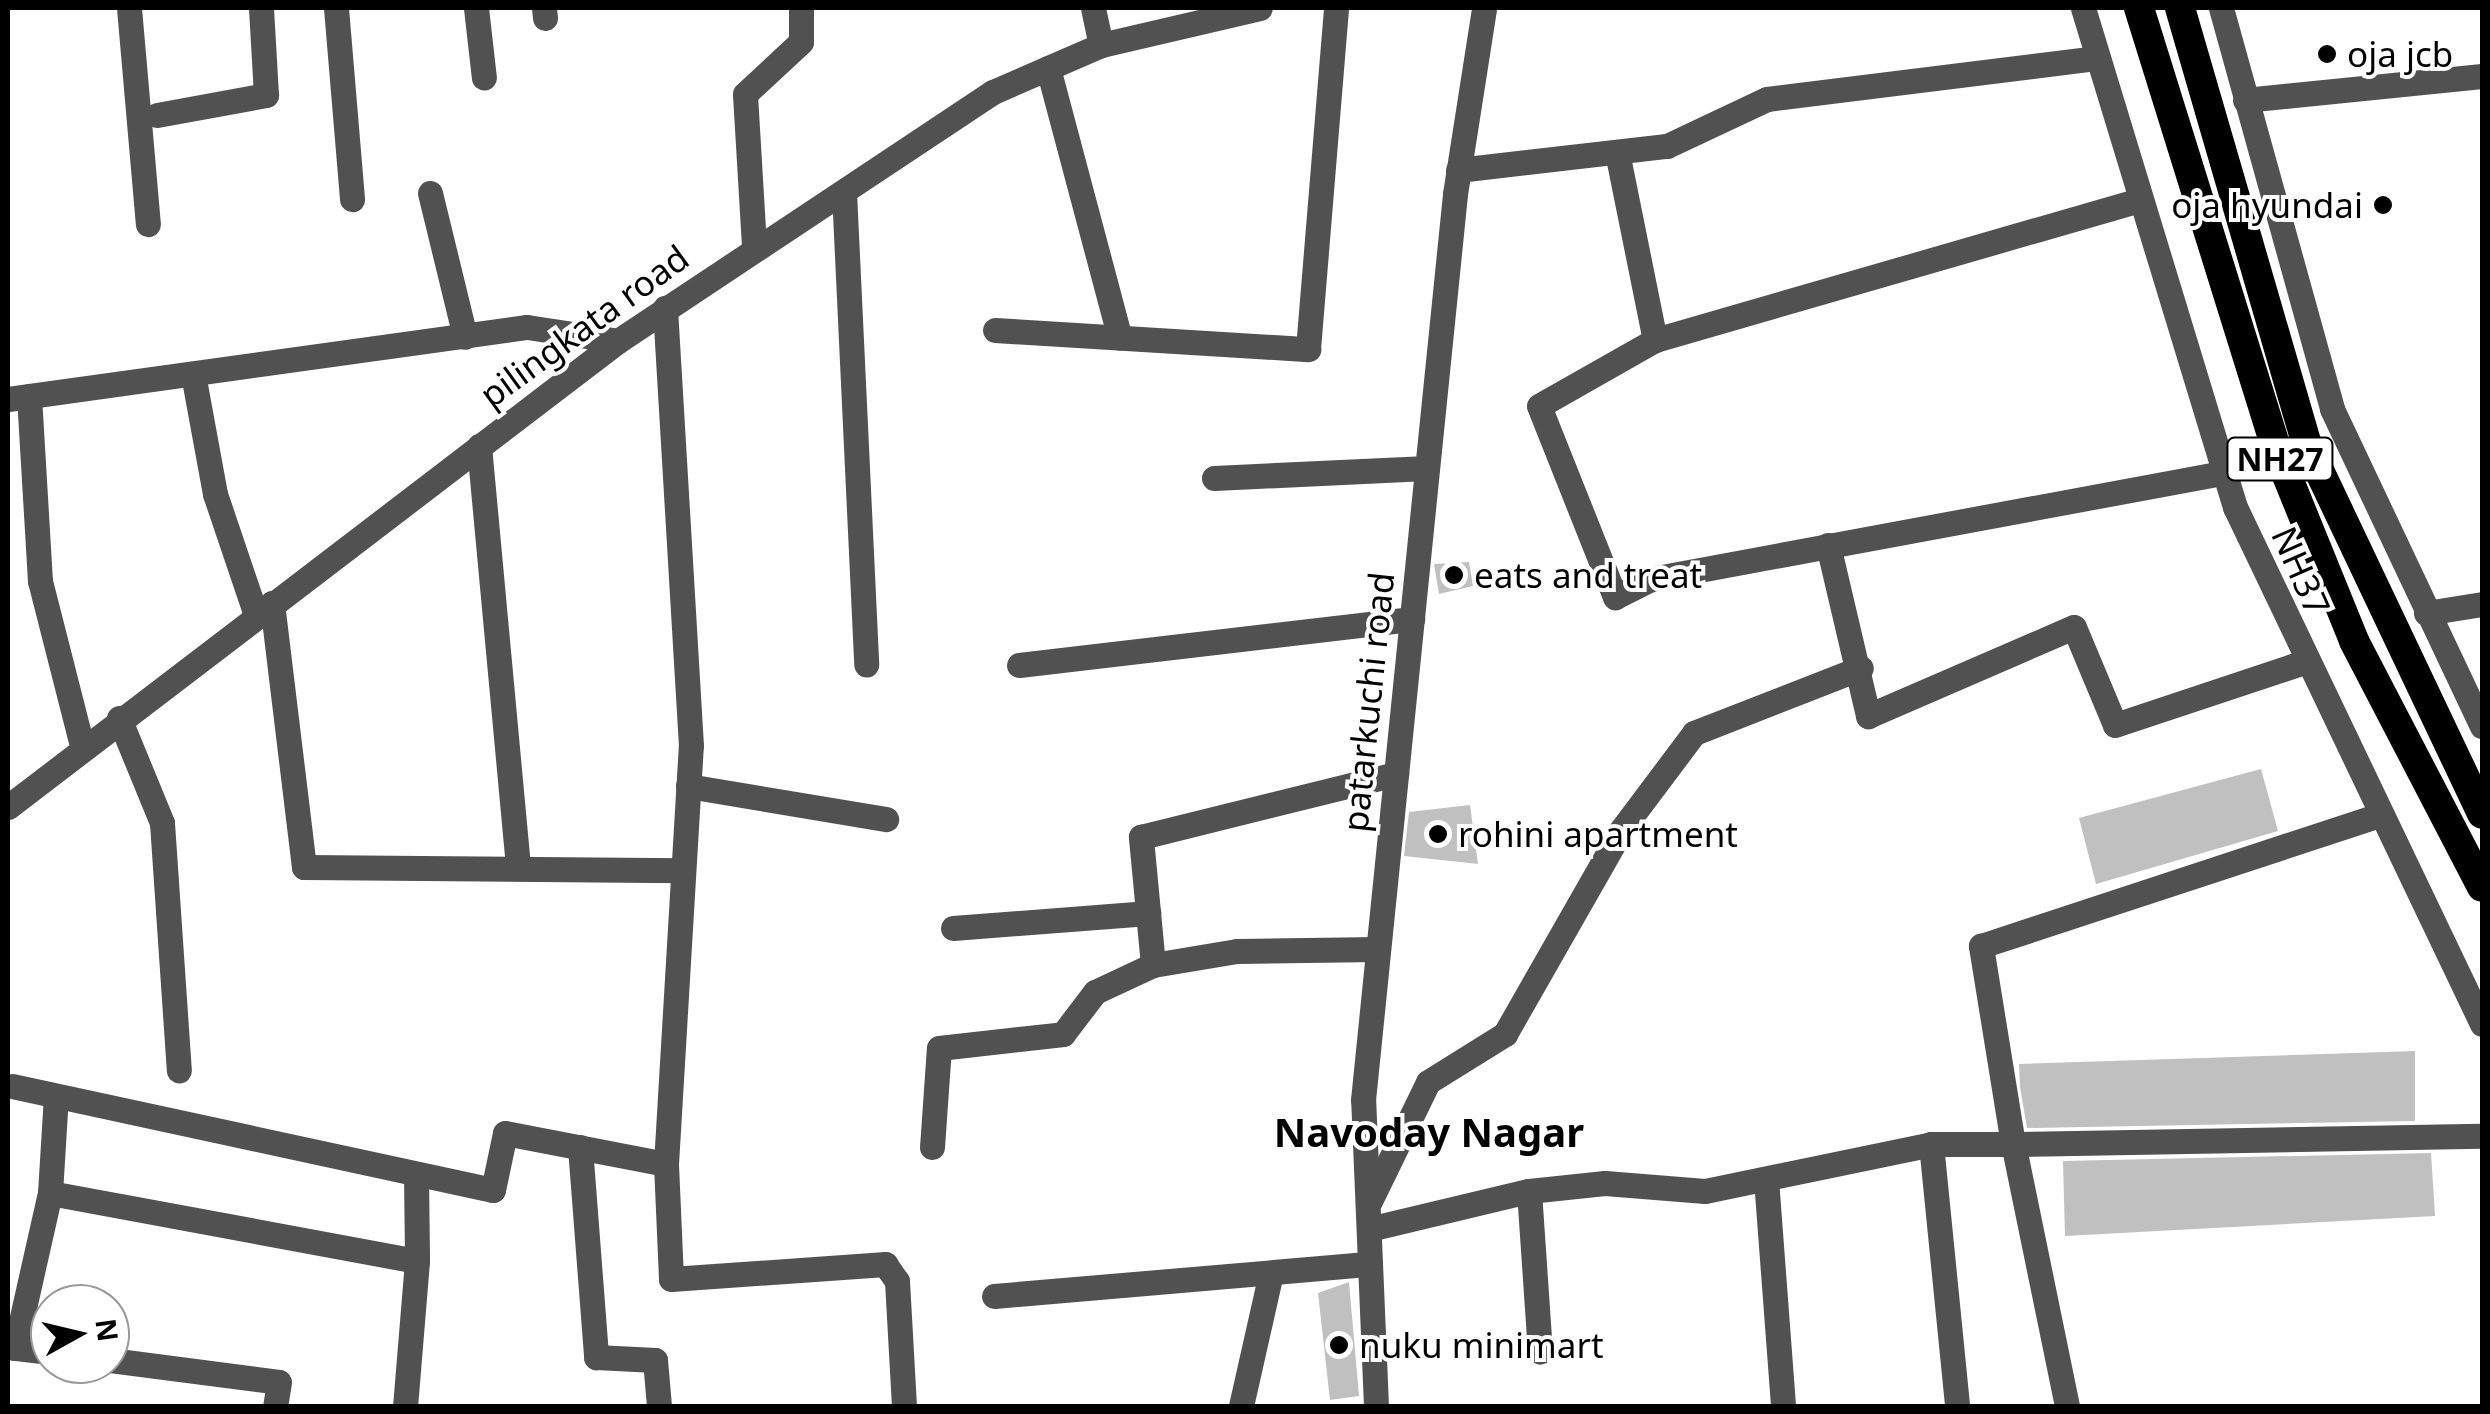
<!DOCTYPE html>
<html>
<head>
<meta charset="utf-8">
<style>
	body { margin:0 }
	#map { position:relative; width:2490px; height:1414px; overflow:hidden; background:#fff; font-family:"Noto Sans",sans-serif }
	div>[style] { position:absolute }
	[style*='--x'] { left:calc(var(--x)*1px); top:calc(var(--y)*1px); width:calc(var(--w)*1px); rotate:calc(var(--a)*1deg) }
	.building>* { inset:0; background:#c0c0c0 }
	.minor>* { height:25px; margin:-12.5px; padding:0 12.5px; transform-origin:12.5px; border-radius:12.5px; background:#515151 }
	.highway>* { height:30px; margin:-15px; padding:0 15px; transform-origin:15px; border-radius:15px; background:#000 }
	.dots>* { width:28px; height:28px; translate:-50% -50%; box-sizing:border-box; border:5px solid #fff; border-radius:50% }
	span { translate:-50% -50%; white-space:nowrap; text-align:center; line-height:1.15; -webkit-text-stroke:8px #fff; paint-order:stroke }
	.shield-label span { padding:2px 8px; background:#fff; border:2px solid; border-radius:8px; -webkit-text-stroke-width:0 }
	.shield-label { font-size:32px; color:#000; font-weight:700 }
	.poi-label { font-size:35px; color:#000 }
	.left { translate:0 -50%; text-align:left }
	.right { translate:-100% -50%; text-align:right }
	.street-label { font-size:35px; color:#000 }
	.quarter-label { font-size:40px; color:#000; font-weight:700 }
	.frame { position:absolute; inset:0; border:10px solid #000; pointer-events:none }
	.north { position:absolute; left:30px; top:1284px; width:100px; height:100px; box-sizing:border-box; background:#fff; border:2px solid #999; border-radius:50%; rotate:82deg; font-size:28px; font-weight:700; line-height:40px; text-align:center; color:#000 }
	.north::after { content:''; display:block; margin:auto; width:35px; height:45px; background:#000; clip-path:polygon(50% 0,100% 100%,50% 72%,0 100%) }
</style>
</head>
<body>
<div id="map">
	<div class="building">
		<i style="clip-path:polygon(1469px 562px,1473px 586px,1439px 594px,1434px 564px)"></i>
		<i style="clip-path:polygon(2261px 769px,2278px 831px,2096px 884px,2079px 818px)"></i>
		<i style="clip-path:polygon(1470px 805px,1478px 864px,1404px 856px,1409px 812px)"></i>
		<i style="clip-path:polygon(2415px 1051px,2415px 1121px,2027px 1128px,2020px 1087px,2019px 1064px)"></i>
		<i style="clip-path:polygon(2431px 1153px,2435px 1216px,2065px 1236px,2063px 1161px)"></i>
		<i style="clip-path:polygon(1349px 1282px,1359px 1396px,1330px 1400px,1318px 1293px)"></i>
	</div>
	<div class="minor">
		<i style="--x:129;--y:8;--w:217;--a:85"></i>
		<i style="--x:336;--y:8;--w:192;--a:85.2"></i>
		<i style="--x:476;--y:8;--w:70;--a:83.5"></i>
		<i style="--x:544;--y:8;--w:10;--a:84"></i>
		<i style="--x:1093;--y:8;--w:38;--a:78"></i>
		<i style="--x:2083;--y:8;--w:522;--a:73.06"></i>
		<i style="--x:2235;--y:507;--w:573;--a:64.46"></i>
		<i style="--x:2221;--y:8;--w:416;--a:74.5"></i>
		<i style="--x:2332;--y:409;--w:351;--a:64.7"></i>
		<i style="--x:1048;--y:68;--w:279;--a:75.1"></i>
		<i style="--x:2245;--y:100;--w:238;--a:-5.8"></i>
		<i style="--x:157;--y:115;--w:111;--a:-10.4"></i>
		<i style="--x:266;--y:95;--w:87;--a:-93.3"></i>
		<i style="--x:1617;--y:152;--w:192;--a:78.6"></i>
		<i style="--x:1655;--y:340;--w:501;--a:-16.12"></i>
		<i style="--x:1458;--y:170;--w:210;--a:-6.6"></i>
		<i style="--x:1667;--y:146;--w:110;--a:-25.2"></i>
		<i style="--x:1767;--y:99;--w:333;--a:-7.1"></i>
		<i style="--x:844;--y:192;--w:473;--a:87.3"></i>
		<i style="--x:430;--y:193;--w:148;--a:76.3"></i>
		<i style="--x:754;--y:246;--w:152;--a:-93.4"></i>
		<i style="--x:745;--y:94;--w:76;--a:-42.9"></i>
		<i style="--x:801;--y:42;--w:34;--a:-90"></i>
		<i style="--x:995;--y:330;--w:314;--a:3.5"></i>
		<i style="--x:1308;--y:349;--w:342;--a:-85.3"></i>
		<i style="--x:1655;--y:340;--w:133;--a:150.4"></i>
		<i style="--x:1539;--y:406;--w:206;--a:68.3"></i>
		<i style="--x:1615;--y:597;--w:40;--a:-26.6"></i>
		<i style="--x:1651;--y:579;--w:581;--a:-10.52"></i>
		<i style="--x:193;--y:374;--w:122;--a:79.6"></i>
		<i style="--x:215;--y:494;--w:128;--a:71.3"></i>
		<i style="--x:29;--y:396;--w:185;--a:86.6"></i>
		<i style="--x:40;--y:581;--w:170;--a:75.7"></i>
		<i style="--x:8;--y:399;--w:524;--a:-7.9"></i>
		<i style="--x:527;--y:327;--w:92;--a:8.7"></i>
		<i style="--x:479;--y:446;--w:424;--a:84.7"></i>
		<i style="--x:1214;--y:478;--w:213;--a:-2.7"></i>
		<i style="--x:1828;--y:545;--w:176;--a:76.8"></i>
		<i style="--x:1868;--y:716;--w:224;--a:-23.4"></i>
		<i style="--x:2074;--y:627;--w:106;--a:67.3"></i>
		<i style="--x:2115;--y:725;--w:199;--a:-18.4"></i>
		<i style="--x:272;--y:603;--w:266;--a:83.1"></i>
		<i style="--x:304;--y:867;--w:379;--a:0.5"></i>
		<i style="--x:2426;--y:613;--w:57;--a:-9.1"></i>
		<i style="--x:1019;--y:665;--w:396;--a:-6.7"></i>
		<i style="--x:119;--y:718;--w:113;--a:67.7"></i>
		<i style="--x:162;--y:823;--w:248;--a:86.1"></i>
		<i style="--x:688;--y:786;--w:201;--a:9.5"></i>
		<i style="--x:8;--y:807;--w:768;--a:-37.38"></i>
		<i style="--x:618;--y:341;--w:450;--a:-33.6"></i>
		<i style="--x:993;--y:92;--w:118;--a:-23.5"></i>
		<i style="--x:1101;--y:45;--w:163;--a:-13.1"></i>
		<i style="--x:953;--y:928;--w:196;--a:-4.4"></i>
		<i style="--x:1153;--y:965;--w:129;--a:-95.4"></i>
		<i style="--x:1141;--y:837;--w:263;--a:-13.9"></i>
		<i style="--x:12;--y:1086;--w:492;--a:12.2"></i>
		<i style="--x:493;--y:1190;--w:58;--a:-78.1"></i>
		<i style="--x:505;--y:1133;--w:164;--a:10.9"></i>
		<i style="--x:666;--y:1164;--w:419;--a:-86.6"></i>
		<i style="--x:691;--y:746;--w:439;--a:-93.4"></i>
		<i style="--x:1931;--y:1144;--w:263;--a:84.3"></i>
		<i style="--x:580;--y:1147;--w:211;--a:85.6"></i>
		<i style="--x:596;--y:1357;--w:59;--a:2.9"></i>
		<i style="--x:655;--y:1360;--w:46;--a:85"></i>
		<i style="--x:932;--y:1147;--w:99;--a:-86"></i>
		<i style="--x:939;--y:1048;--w:125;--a:-6.4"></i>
		<i style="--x:1063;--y:1034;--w:53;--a:-52.7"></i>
		<i style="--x:1095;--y:992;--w:64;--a:-25"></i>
		<i style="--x:1153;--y:965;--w:85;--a:-9.5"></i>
		<i style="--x:1237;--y:951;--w:141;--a:-0.8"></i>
		<i style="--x:666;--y:1164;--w:115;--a:87.5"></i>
		<i style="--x:671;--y:1279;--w:215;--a:-4"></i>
		<i style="--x:885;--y:1264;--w:21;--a:55"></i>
		<i style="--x:897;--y:1281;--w:125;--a:86.8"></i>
		<i style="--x:416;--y:1175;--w:86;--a:89.3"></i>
		<i style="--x:1766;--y:1179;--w:228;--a:85.7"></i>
		<i style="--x:1529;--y:1191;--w:161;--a:86.1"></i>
		<i style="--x:50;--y:1193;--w:97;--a:-86.5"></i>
		<i style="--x:1370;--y:1201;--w:132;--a:-64"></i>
		<i style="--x:1428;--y:1082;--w:91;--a:-31.9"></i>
		<i style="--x:1505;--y:1034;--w:236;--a:-60.3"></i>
		<i style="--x:1622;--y:829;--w:120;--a:-53.1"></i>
		<i style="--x:1694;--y:733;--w:179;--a:-21.3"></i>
		<i style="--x:1369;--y:1229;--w:164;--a:-13.4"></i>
		<i style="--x:1529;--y:1191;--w:76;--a:-6"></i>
		<i style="--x:1605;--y:1183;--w:100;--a:4.6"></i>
		<i style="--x:1705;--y:1191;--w:231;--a:-11.7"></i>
		<i style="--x:1931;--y:1144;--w:82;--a:0"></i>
		<i style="--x:2013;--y:1144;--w:201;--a:-99.2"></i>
		<i style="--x:1981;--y:946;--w:420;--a:-18.2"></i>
		<i style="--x:994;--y:1296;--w:377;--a:-4.9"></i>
		<i style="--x:8;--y:1347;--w:42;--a:6.8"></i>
		<i style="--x:15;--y:1348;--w:159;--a:-77.3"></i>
		<i style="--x:50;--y:1193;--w:373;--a:10.5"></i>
		<i style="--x:417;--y:1261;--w:145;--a:94.7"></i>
		<i style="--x:110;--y:1360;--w:170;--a:7.4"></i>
		<i style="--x:279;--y:1382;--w:24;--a:99"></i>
		<i style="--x:1241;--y:1406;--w:136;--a:-77.3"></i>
		<i style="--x:1376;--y:1406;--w:306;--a:-92.4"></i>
		<i style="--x:1363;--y:1100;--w:911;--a:-84.2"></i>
		<i style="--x:1455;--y:194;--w:188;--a:-81.1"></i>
		<i style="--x:2067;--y:1406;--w:268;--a:-101.6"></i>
		<i style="--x:2013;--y:1144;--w:469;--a:-1"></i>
	</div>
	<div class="highway">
		<i style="--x:2139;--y:8;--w:464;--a:72.7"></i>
		<i style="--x:2277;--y:451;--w:205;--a:67.9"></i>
		<i style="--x:2354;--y:641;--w:277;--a:62.5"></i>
		<i style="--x:2180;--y:8;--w:455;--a:73.8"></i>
		<i style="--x:2307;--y:445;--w:408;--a:64.6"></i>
	</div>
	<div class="dots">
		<i style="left:2327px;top:54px;background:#000"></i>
		<i style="left:2383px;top:205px;background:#000"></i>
		<i style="left:1454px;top:575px;background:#000"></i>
		<i style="left:1438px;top:834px;background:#000"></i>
		<i style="left:1339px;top:1345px;background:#000"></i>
	</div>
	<div class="shield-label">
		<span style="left:2280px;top:459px">NH27</span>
	</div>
	<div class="poi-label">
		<span class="left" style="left:2347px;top:54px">oja jcb</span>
		<span class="right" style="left:2363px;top:205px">oja hyundai</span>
		<span class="left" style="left:1474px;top:575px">eats and treat</span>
		<span class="left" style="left:1458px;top:834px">rohini apartment</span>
		<span class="left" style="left:1359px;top:1345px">nuku minimart</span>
	</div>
	<div class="street-label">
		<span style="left:584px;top:326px;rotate:-36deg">pilingkata road</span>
		<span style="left:2301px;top:571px;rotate:66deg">NH37</span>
		<span style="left:1368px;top:702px;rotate:-84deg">patarkuchi road</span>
	</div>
	<div class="quarter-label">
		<span style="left:1429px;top:1132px">Navoday Nagar</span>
	</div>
	<div class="frame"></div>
	<div class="north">N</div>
</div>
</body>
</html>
